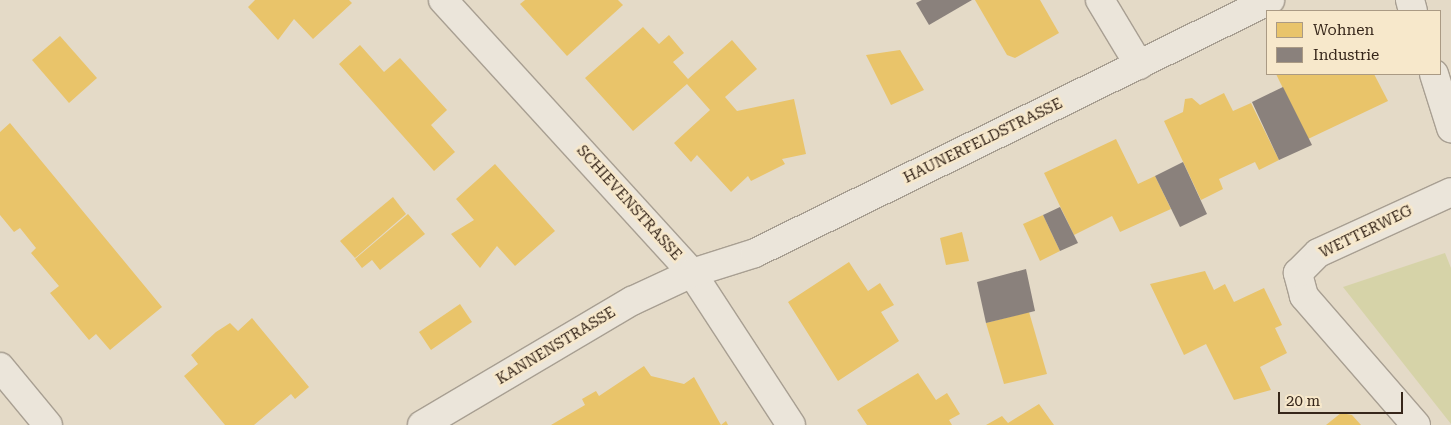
<!DOCTYPE html>
<html>
<head>
<meta charset="utf-8">
<style>
	body { margin:0 }
	#map { position:relative; width:1451px; height:425px; overflow:hidden; background:#e4dac7; font-family:"Roboto Serif",serif }
	div>[style] { position:absolute }
	[style*='--x'] { left:calc(var(--x)*1px); top:calc(var(--y)*1px); width:calc(var(--w)*1px); rotate:calc(var(--a)*1deg) }
	.green>* { inset:0; background:#d6d3a8 }
	.homes>* { inset:0; background:#e9c46a }
	.industry>* { inset:0; background:#8a817c }
	.roads { filter:drop-shadow(1px 0 #a89f92) drop-shadow(-1px 0 #a89f92) drop-shadow(0 1px #a89f92) drop-shadow(0 -1px #a89f92) }
	.minor>* { height:28px; margin:-14px; padding:0 14px; transform-origin:14px; border-radius:14px; background:#ebe5da }
	span { translate:-50% -50%; white-space:nowrap; text-align:center; line-height:1.15; -webkit-text-stroke:5px #f7e8cb; paint-order:stroke }
	.street-label { font-size:15px; color:#36261a }
	.legend { position:absolute; left:1266px; top:10px; width:175px; height:65px; box-sizing:border-box; background:#f7e8cb; border:1px solid #aa9a84; margin:0; padding:6px 9px; list-style:none; font-size:15px; color:#36261a }
	.legend li { display:flex; align-items:center; gap:10px; height:25px }
	.legend b { width:25px; border:1px solid #aa9a84 }
	.scale { position:absolute; left:1278px; top:392px; width:125px; height:22px; box-sizing:border-box; border:2px solid #36261a; border-top:0; padding-left:6px; font-size:15px; line-height:18px; white-space:nowrap; color:#36261a; -webkit-text-stroke:4px #f7e8cb; paint-order:stroke }
</style>
</head>
<body>
<div id="map">
	<div class="green">
		<i style="clip-path:polygon(1445px 253px,1451px 268px,1451px 424px,1343px 287px)"></i>
	</div>
	<div class="homes">
		<i style="clip-path:polygon(255px 0,349px 0,352px 3px,313px 39px,294px 19px,278px 40px,248px 7px)"></i>
		<i style="clip-path:polygon(525px 0,618px 0,623px 5px,567px 56px,520px 4px)"></i>
		<i style="clip-path:polygon(975px 0,1040px 0,1059px 33px,1015px 58px,1007px 55px)"></i>
		<i style="clip-path:polygon(643px 27px,659px 44px,669px 35px,684px 53px,673px 62px,688px 79px,732px 40px,757px 69px,725px 97px,737px 111px,794px 99px,806px 154px,782px 159px,785px 164px,751px 181px,748px 176px,731px 192px,697px 155px,691px 162px,674px 143px,710px 110px,687px 84px,633px 131px,585px 78px)"></i>
		<i style="clip-path:polygon(60px 36px,97px 78px,69px 103px,32px 60px)"></i>
		<i style="clip-path:polygon(360px 45px,384px 72px,400px 58px,447px 110px,431px 125px,455px 152px,434px 171px,339px 64px)"></i>
		<i style="clip-path:polygon(900px 50px,924px 90px,891px 105px,866px 55px)"></i>
		<i style="clip-path:polygon(1276px 74px,1374px 74px,1388px 101px,1308px 139px)"></i>
		<i style="clip-path:polygon(1224px 93px,1233px 111px,1251px 103px,1279px 160px,1259px 170px,1255px 162px,1219px 179px,1223px 189px,1201px 200px,1164px 121px,1183px 112px,1185px 99px,1192px 98px,1200px 105px)"></i>
		<i style="clip-path:polygon(10px 123px,162px 307px,110px 350px,96px 334px,89px 340px,50px 293px,59px 286px,31px 253px,36px 248px,20px 228px,14px 232px,0 215px,0 132px)"></i>
		<i style="clip-path:polygon(1116px 139px,1138px 184px,1155px 176px,1171px 209px,1120px 232px,1112px 216px,1074px 235px,1044px 173px)"></i>
		<i style="clip-path:polygon(495px 164px,555px 231px,515px 266px,497px 246px,480px 268px,451px 234px,474px 220px,456px 199px)"></i>
		<i style="clip-path:polygon(393px 197px,406px 214px,355px 258px,340px 241px)"></i>
		<i style="clip-path:polygon(408px 214px,425px 234px,380px 270px,372px 260px,362px 268px,355px 259px)"></i>
		<i style="clip-path:polygon(1043px 215px,1060px 251px,1040px 261px,1023px 224px)"></i>
		<i style="clip-path:polygon(962px 232px,969px 261px,946px 265px,940px 238px)"></i>
		<i style="clip-path:polygon(849px 262px,868px 291px,880px 283px,894px 305px,881px 312px,899px 341px,838px 381px,788px 302px)"></i>
		<i style="clip-path:polygon(1205px 271px,1214px 290px,1225px 284px,1234px 302px,1264px 288px,1282px 325px,1275px 328px,1287px 353px,1260px 367px,1271px 390px,1234px 400px,1206px 344px,1184px 355px,1150px 284px)"></i>
		<i style="clip-path:polygon(460px 304px,472px 322px,431px 350px,419px 332px)"></i>
		<i style="clip-path:polygon(1029px 312px,1047px 374px,1004px 384px,986px 323px)"></i>
		<i style="clip-path:polygon(252px 318px,309px 387px,295px 399px,291px 394px,254px 425px,225px 425px,184px 376px,198px 364px,191px 355px,216px 332px,230px 323px,238px 331px)"></i>
		<i style="clip-path:polygon(644px 366px,651px 376px,684px 384px,694px 377px,721px 425px,726px 421px,728px 425px,551px 425px,585px 405px,582px 399px,596px 391px,599px 396px)"></i>
		<i style="clip-path:polygon(918px 373px,936px 400px,947px 393px,960px 414px,949px 420px,952px 425px,867px 425px,857px 410px)"></i>
		<i style="clip-path:polygon(1039px 404px,1054px 425px,986px 425px,1002px 416px,1008px 423px)"></i>
		<i style="clip-path:polygon(1341px 413px,1352px 415px,1361px 425px,1326px 425px)"></i>
	</div>
	<div class="industry">
		<i style="clip-path:polygon(922px 0,972px 0,929px 25px,916px 3px)"></i>
		<i style="clip-path:polygon(1283px 87px,1312px 145px,1279px 160px,1252px 102px)"></i>
		<i style="clip-path:polygon(1183px 162px,1207px 214px,1180px 227px,1155px 176px)"></i>
		<i style="clip-path:polygon(1060px 207px,1078px 243px,1060px 251px,1043px 215px)"></i>
		<i style="clip-path:polygon(1026px 269px,1035px 311px,986px 323px,977px 282px)"></i>
	</div>
	<div class="roads">
		<div class="minor">
			<i style="--x:443;--y:0;--w:369;--a:47.6"></i>
			<i style="--x:692;--y:273;--w:181;--a:56.9"></i>
			<i style="--x:1100;--y:0;--w:76;--a:59"></i>
			<i style="--x:1410;--y:0;--w:11;--a:75"></i>
			<i style="--x:1434;--y:74;--w:57;--a:72.5"></i>
			<i style="--x:0;--y:367;--w:75;--a:50.4"></i>
			<i style="--x:422;--y:425;--w:244;--a:-30.6"></i>
			<i style="--x:632;--y:301;--w:66;--a:-25"></i>
			<i style="--x:692;--y:273;--w:66;--a:-17.6"></i>
			<i style="--x:755;--y:253;--w:574;--a:-26.16"></i>
			<i style="--x:1416;--y:425;--w:171;--a:-131"></i>
			<i style="--x:1304;--y:296;--w:24;--a:-105"></i>
			<i style="--x:1298;--y:273;--w:28;--a:-45"></i>
			<i style="--x:1318;--y:253;--w:146;--a:-24.6"></i>
		</div>
	</div>
	<div class="street-label">
		<span style="left:983px;top:141px;rotate:-26deg">HAUNERFELDSTRASSE</span>
		<span style="left:629px;top:203px;rotate:48deg">SCHIEVENSTRASSE</span>
		<span style="left:1366px;top:232px;rotate:-26deg">WETTERWEG</span>
		<span style="left:556px;top:346px;rotate:-31deg">KANNENSTRASSE</span>
	</div>
	<ul class="legend">
	<li><b style="height:14px;background:#e9c46a"></b>Wohnen</li>
	<li><b style="height:14px;background:#8a817c"></b>Industrie</li>
	</ul>
	<div class="scale">20 m</div>
</div>
</body>
</html>
